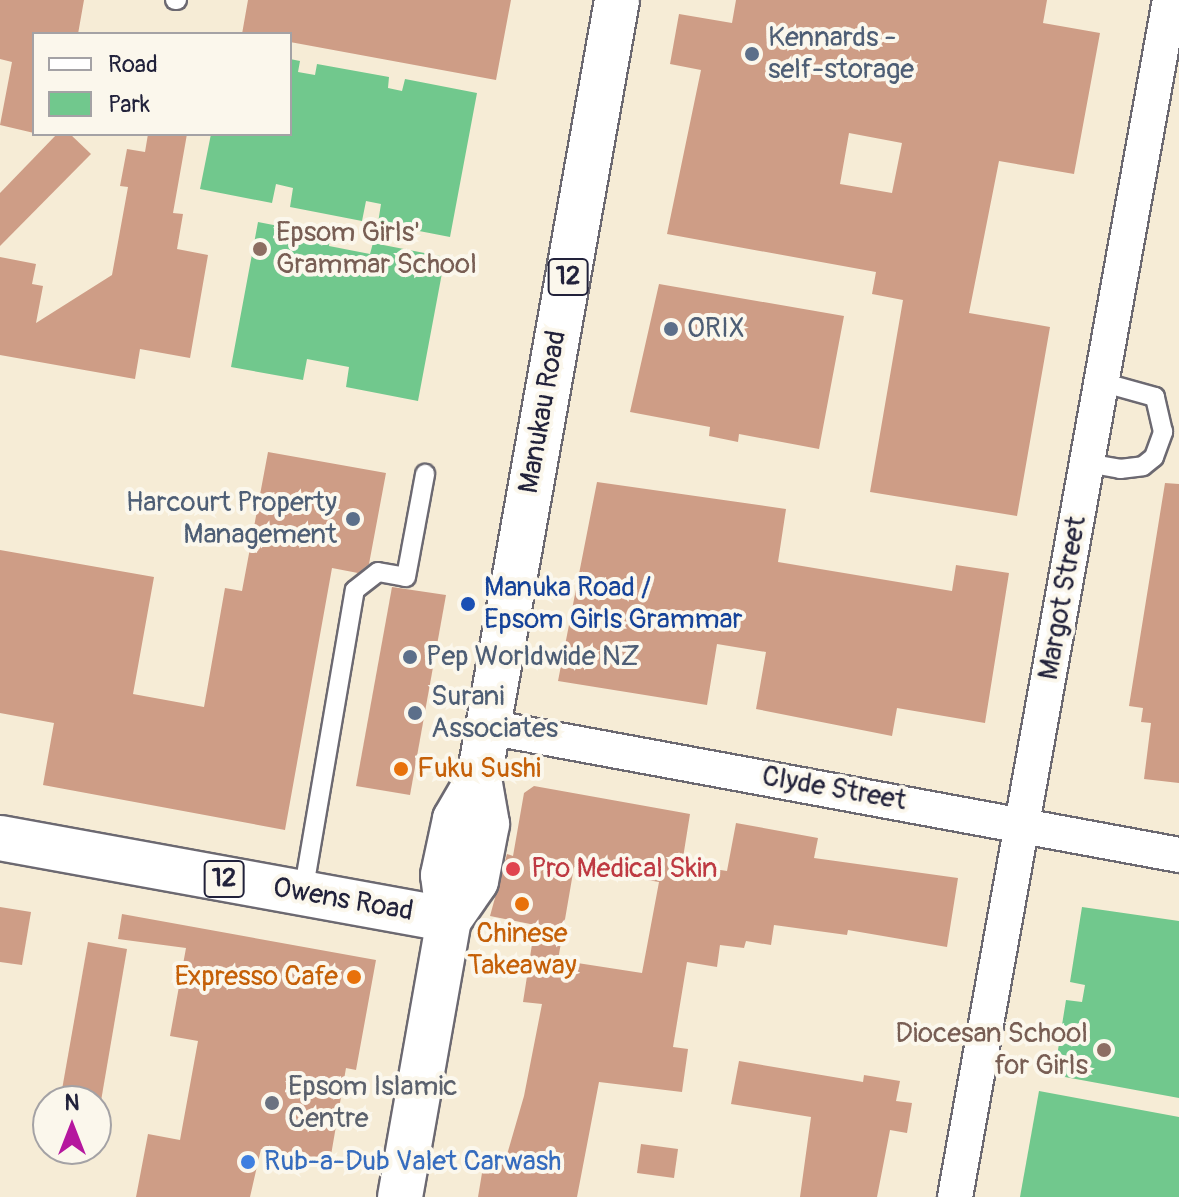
<!DOCTYPE html>
<html>
<head>
<meta charset="utf-8">
<style>
	body { margin:0 }
	#map { position:relative; width:1179px; height:1197px; overflow:hidden; background:#f6ecd6; font-family:Pangolin,sans-serif }
	div>[style] { position:absolute }
	[style*='--x'] { left:calc(var(--x)*1px); top:calc(var(--y)*1px); width:calc(var(--w)*1px); rotate:calc(var(--a)*1deg) }
	.green>* { inset:0; background:#71c88d }
	.building>* { inset:0; background:#ce9d86 }
	.roads { filter:drop-shadow(2px 0 #6c6971) drop-shadow(-2px 0 #6c6971) drop-shadow(0 2px #6c6971) drop-shadow(0 -2px #6c6971) }
	.lane>* { height:18px; margin:-9px; padding:0 9px; transform-origin:9px; border-radius:9px; background:#fff }
	.street>* { height:34px; margin:-17px; padding:0 17px; transform-origin:17px; border-radius:17px; background:#fff }
	.primary>* { height:44px; margin:-22px; padding:0 22px; transform-origin:22px; border-radius:22px; background:#fff }
	.dots>* { width:22px; height:22px; translate:-50% -50%; box-sizing:border-box; border:4px solid #fbf7ec; border-radius:50% }
	span { translate:-50% -50%; white-space:nowrap; text-align:center; line-height:1.15; -webkit-text-stroke:8px #fbf7ec; paint-order:stroke }
	.shield-label span { padding:2px 6px; background:#fbf7ec; border:2px solid; border-radius:6px; -webkit-text-stroke-width:0 }
	.shield-label { font-size:26px; color:#22223b; font-weight:700 }
	.service-label { font-size:28px; color:#4e5e75 }
	.left { translate:0 -50%; text-align:left }
	.right { translate:-100% -50%; text-align:right }
	.education-label { font-size:28px; color:#785e54 }
	.street-label { font-size:28px; color:#22223b }
	.transit-label { font-size:28px; color:#164399 }
	.food-label { font-size:28px; color:#c56008 }
	.health-label { font-size:28px; color:#be3a42 }
	.worship-label { font-size:28px; color:#5b616d }
	.shop-label { font-size:28px; color:#366cbe }
	.legend { position:absolute; left:32px; top:32px; width:260px; height:104px; box-sizing:border-box; background:#fbf7ec; border:2px solid #a4a2a5; margin:0; padding:10px 14px; list-style:none; font-size:24px; color:#22223b }
	.legend li { display:flex; align-items:center; gap:16px; height:40px }
	.legend b { width:40px; border:2px solid #a4a2a5 }
	.north { position:absolute; left:32px; top:1085px; width:80px; height:80px; box-sizing:border-box; background:#fbf7ec; border:2px solid #a4a2a5; border-radius:50%; rotate:0deg; font-size:22px; font-weight:700; line-height:32px; text-align:center; color:#22223b }
	.north::after { content:''; display:block; margin:auto; width:28px; height:36px; background:#b5179e; clip-path:polygon(50% 0,100% 100%,50% 72%,0 100%) }
</style>
</head>
<body>
<div id="map">
	<div class="green">
		<i style="clip-path:polygon(290px 59px,300px 61px,298px 72px,315px 75px,317px 64px,389px 77px,388px 88px,402px 91px,405px 79px,477px 93px,450px 237px,378px 223px,381px 204px,366px 201px,362px 221px,290px 207px,293px 188px,276px 184px,272px 203px,200px 189px,211px 134px,290px 134px)"></i>
		<i style="clip-path:polygon(258px 222px,330px 236px,329px 246px,370px 254px,373px 243px,445px 257px,418px 401px,346px 387px,349px 367px,307px 359px,303px 380px,231px 367px)"></i>
		<i style="clip-path:polygon(1082px 907px,1179px 921px,1179px 1098px,1054px 1075px,1066px 1000px,1082px 1002px,1085px 985px,1070px 982px)"></i>
		<i style="clip-path:polygon(1039px 1091px,1179px 1117px,1179px 1197px,1020px 1197px)"></i>
	</div>
	<div class="building">
		<i style="clip-path:polygon(0 0,84px 0,78px 34px,34px 34px,34px 133px,0 125px,12px 62px,0 59px)"></i>
		<i style="clip-path:polygon(248px 0,511px 0,496px 80px,290px 42px,290px 34px,242px 34px)"></i>
		<i style="clip-path:polygon(evenodd,736px 0,1047px 0,1043px 23px,1100px 33px,1074px 174px,999px 161px,969px 313px,1050px 327px,1017px 516px,870px 492px,903px 300px,872px 294px,876px 272px,667px 234px,701px 70px,670px 64px,679px 14px,732px 23px,736px 0,849px 133px,902px 143px,892px 193px,840px 184px,849px 133px)"></i>
		<i style="clip-path:polygon(57px 134px,70px 134px,91px 154px,0 246px,0 193px)"></i>
		<i style="clip-path:polygon(148px 134px,187px 134px,173px 213px,183px 214px,177px 249px,208px 255px,190px 358px,140px 349px,135px 379px,0 355px,0 257px,36px 264px,32px 284px,43px 286px,36px 323px,112px 275px,128px 187px,120px 186px,127px 149px,145px 152px)"></i>
		<i style="clip-path:polygon(659px 284px,844px 316px,819px 449px,739px 434px,738px 442px,709px 436px,710px 427px,630px 412px)"></i>
		<i style="clip-path:polygon(268px 452px,386px 473px,369px 564px,358px 573px,332px 568px,285px 830px,43px 785px,54px 723px,0 713px,0 550px,154px 577px,133px 694px,204px 707px,225px 588px,242px 591px)"></i>
		<i style="clip-path:polygon(597px 482px,786px 509px,778px 562px,952px 591px,956px 565px,1009px 573px,985px 723px,897px 708px,892px 736px,756px 709px,766px 652px,717px 644px,707px 705px,558px 681px)"></i>
		<i style="clip-path:polygon(1165px 483px,1179px 484px,1179px 783px,1144px 779px,1151px 723px,1141px 722px,1143px 708px,1129px 706px)"></i>
		<i style="clip-path:polygon(392px 587px,446px 595px,410px 795px,356px 786px)"></i>
		<i style="clip-path:polygon(evenodd,534px 786px,690px 814px,682px 864px,727px 871px,736px 823px,818px 838px,814px 858px,958px 878px,947px 947px,848px 930px,847px 935px,774px 925px,771px 945px,746px 941px,744px 948px,720px 945px,717px 967px,687px 962px,673px 1047px,688px 1049px,682px 1092px,599px 1082px,577px 1197px,478px 1197px,484px 1161px,504px 1165px,524px 1096px,542px 1004px,523px 1002px,535px 925px,490px 916px,507px 854px,513px 856px,524px 793px,534px 786px,574px 867px,659px 882px,642px 973px,558px 960px,574px 867px)"></i>
		<i style="clip-path:polygon(0 907px,31px 912px,22px 965px,0 962px)"></i>
		<i style="clip-path:polygon(122px 914px,376px 960px,356px 1070px,346px 1068px,330px 1161px,261px 1149px,250px 1197px,136px 1197px,148px 1134px,180px 1140px,198px 1041px,170px 1036px,186px 948px,118px 939px)"></i>
		<i style="clip-path:polygon(88px 942px,127px 949px,101px 1101px,60px 1101px)"></i>
		<i style="clip-path:polygon(739px 1061px,863px 1082px,864px 1075px,900px 1081px,896px 1101px,912px 1103px,907px 1133px,890px 1130px,877px 1197px,800px 1197px,811px 1117px,731px 1104px)"></i>
		<i style="clip-path:polygon(641px 1144px,678px 1149px,674px 1178px,637px 1173px)"></i>
	</div>
	<div class="roads">
		<div class="lane">
			<i style="--x:175;--y:0;--w:2;--a:0"></i>
			<i style="--x:1087;--y:463;--w:34;--a:10"></i>
			<i style="--x:1120;--y:469;--w:23;--a:-7"></i>
			<i style="--x:1143;--y:466;--w:14;--a:-39"></i>
			<i style="--x:1154;--y:457;--w:27;--a:-70"></i>
			<i style="--x:1163;--y:432;--w:36;--a:-103"></i>
			<i style="--x:1155;--y:397;--w:56;--a:-164.5"></i>
			<i style="--x:303;--y:893;--w:307;--a:-80.3"></i>
			<i style="--x:355;--y:590;--w:29;--a:-38"></i>
			<i style="--x:378;--y:572;--w:28;--a:10"></i>
			<i style="--x:406;--y:577;--w:105;--a:-79.5"></i>
		</div>
		<div class="street">
			<i style="--x:488;--y:727;--w:703;--a:10.49"></i>
			<i style="--x:955;--y:1197;--w:1216;--a:-79.82"></i>
		</div>
		<div class="primary">
			<i style="--x:0;--y:838;--w:456;--a:10.3"></i>
			<i style="--x:449;--y:920;--w:47;--a:-55.3"></i>
			<i style="--x:476;--y:881;--w:58;--a:-79.1"></i>
			<i style="--x:487;--y:824;--w:47;--a:-99.9"></i>
			<i style="--x:400;--y:1197;--w:281;--a:-80"></i>
			<i style="--x:449;--y:920;--w:45;--a:-97.6"></i>
			<i style="--x:443;--y:875;--w:57;--a:-77.9"></i>
			<i style="--x:455;--y:819;--w:48;--a:-59.7"></i>
			<i style="--x:479;--y:778;--w:790;--a:-79.94"></i>
		</div>
	</div>
	<div class="dots">
		<i style="left:752px;top:54px;background:#5c6f8a"></i>
		<i style="left:260px;top:249px;background:#8d6e63"></i>
		<i style="left:671px;top:329px;background:#5c6f8a"></i>
		<i style="left:353px;top:519px;background:#5c6f8a"></i>
		<i style="left:468px;top:604px;background:#1a4fb4"></i>
		<i style="left:410px;top:657px;background:#5c6f8a"></i>
		<i style="left:415px;top:713px;background:#5c6f8a"></i>
		<i style="left:401px;top:769px;background:#e8710a"></i>
		<i style="left:513px;top:869px;background:#e0444e"></i>
		<i style="left:522px;top:904px;background:#e8710a"></i>
		<i style="left:354px;top:977px;background:#e8710a"></i>
		<i style="left:1104px;top:1050px;background:#8d6e63"></i>
		<i style="left:272px;top:1103px;background:#6b7280"></i>
		<i style="left:248px;top:1162px;background:#3f7fe0"></i>
	</div>
	<div class="shield-label">
		<span style="left:568px;top:277px">12</span>
		<span style="left:224px;top:879px">12</span>
	</div>
	<div class="service-label">
		<span class="left" style="left:768px;top:54px">Kennards -<br>self-storage</span>
		<span class="left" style="left:687px;top:329px">ORIX</span>
		<span class="right" style="left:337px;top:519px">Harcourt Property<br>Management</span>
		<span class="left" style="left:426px;top:657px">Pep Worldwide NZ</span>
		<span class="left" style="left:431px;top:713px">Surani<br>Associates</span>
	</div>
	<div class="education-label">
		<span class="left" style="left:276px;top:249px">Epsom Girls'<br>Grammar School</span>
		<span class="right" style="left:1088px;top:1050px">Diocesan School<br>for Girls</span>
	</div>
	<div class="street-label">
		<span style="left:543px;top:412px;rotate:-80deg">Manukau Road</span>
		<span style="left:1063px;top:598px;rotate:-80deg">Margot Street</span>
		<span style="left:834px;top:789px;rotate:10deg">Clyde Street</span>
		<span style="left:343px;top:900px;rotate:10deg">Owens Road</span>
	</div>
	<div class="transit-label">
		<span class="left" style="left:484px;top:604px">Manuka Road /<br>Epsom Girls Grammar</span>
	</div>
	<div class="food-label">
		<span class="left" style="left:417px;top:769px">Fuku Sushi</span>
		<span style="left:522px;top:950px">Chinese<br>Takeaway</span>
		<span class="right" style="left:338px;top:977px">Expresso Cafe</span>
	</div>
	<div class="health-label">
		<span class="left" style="left:531px;top:869px">Pro Medical Skin</span>
	</div>
	<div class="worship-label">
		<span class="left" style="left:288px;top:1103px">Epsom Islamic<br>Centre</span>
	</div>
	<div class="shop-label">
		<span class="left" style="left:264px;top:1162px">Rub-a-Dub Valet Carwash</span>
	</div>
	<ul class="legend">
	<li><b style="height:10px;background:#fff"></b>Road</li>
	<li><b style="height:22px;background:#71c88d"></b>Park</li>
	</ul>
	<div class="north">N</div>
</div>
</body>
</html>
